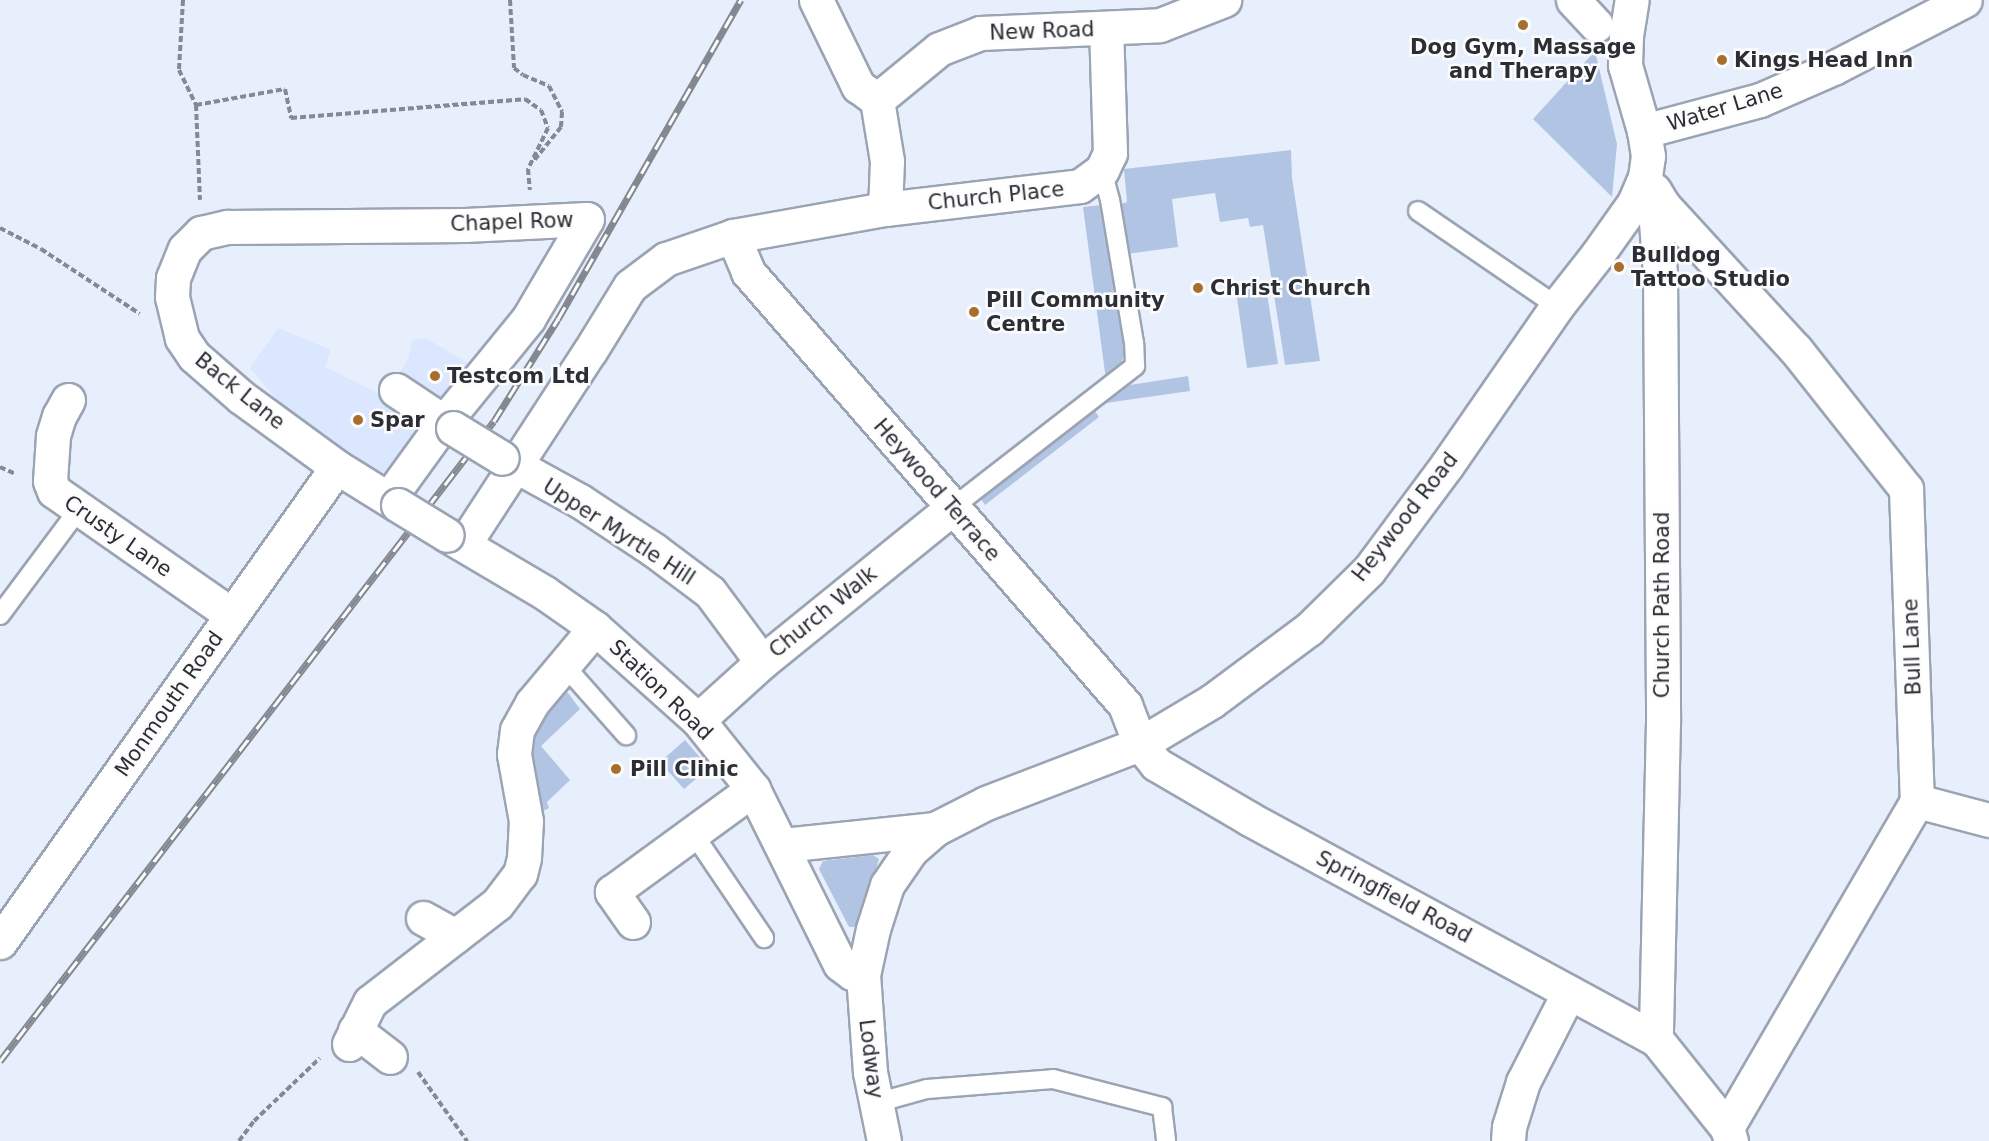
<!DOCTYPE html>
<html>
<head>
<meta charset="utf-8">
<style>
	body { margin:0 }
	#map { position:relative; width:1989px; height:1141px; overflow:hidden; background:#e8effc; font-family:"DejaVu Sans",sans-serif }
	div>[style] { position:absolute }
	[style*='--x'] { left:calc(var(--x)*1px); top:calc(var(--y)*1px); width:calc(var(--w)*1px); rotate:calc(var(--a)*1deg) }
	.built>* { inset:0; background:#dae7fe }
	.green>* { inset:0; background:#b1c4e4 }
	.path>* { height:4px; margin-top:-2px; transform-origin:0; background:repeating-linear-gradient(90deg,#848992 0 6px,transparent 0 9px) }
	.roads { filter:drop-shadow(2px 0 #9ba4b2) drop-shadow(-2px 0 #9ba4b2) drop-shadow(0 2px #9ba4b2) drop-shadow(0 -2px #9ba4b2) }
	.lane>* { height:18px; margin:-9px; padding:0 9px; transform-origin:9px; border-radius:9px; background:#fff }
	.street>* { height:33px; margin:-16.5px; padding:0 16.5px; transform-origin:16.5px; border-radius:16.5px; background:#fff }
	.secondary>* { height:33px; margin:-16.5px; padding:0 16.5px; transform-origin:16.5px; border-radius:16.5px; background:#fff }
	.rail>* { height:7px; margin-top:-3.5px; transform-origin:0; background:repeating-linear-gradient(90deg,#fcfcfc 0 14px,#838891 0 28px); box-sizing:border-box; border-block:2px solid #838891 }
	.bridges { filter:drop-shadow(2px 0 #9ba4b2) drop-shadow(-2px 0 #9ba4b2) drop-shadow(0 2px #9ba4b2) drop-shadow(0 -2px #9ba4b2) }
	.street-bridge>* { height:33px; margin:-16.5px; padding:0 16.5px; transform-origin:16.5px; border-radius:16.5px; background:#fff }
	.dots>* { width:16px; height:16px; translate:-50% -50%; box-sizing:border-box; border:3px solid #fcfcfc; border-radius:50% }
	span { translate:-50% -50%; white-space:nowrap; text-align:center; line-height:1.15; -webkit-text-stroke:5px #fcfcfc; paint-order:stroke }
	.street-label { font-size:21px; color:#2b2e34 }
	.poi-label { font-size:21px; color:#2b2e34; font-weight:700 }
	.left { translate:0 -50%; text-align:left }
</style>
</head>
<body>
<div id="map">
	<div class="built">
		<i style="clip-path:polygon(278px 328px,331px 350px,325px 367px,379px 394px,393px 382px,408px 360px,412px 340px,426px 338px,477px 369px,394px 469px,378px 473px,292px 417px,250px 368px)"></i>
	</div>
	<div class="green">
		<i style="clip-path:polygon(1595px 51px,1617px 144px,1612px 197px,1533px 119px)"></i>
		<i style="clip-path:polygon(1291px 150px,1292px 178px,1320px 361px,1285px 365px,1263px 225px,1250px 227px,1248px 218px,1220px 222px,1215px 193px,1172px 199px,1178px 247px,1127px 254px,1121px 204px,1127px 202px,1124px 169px)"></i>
		<i style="clip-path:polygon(1103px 205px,1125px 353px,1120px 366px,1106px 380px,1083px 207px)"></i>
		<i style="clip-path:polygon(1266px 287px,1278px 364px,1247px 368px,1236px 291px)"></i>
		<i style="clip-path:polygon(1188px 376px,1190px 391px,1106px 403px,1130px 385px)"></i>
		<i style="clip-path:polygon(1095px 411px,1099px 417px,985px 505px,981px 499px)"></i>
		<i style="clip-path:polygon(560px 690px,568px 693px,580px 709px,541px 746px,570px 780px,547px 802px,549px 808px,537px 814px,526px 788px,532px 727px)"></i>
		<i style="clip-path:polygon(685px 740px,709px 768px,684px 789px,660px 762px)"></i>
		<i style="clip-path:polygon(873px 855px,879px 859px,859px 927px,849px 927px,819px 869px,823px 861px)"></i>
	</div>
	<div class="path">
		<i style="--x:183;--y:0;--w:70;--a:93.3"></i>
		<i style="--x:179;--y:70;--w:39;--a:64"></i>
		<i style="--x:196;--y:105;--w:95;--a:87.6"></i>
		<i style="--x:510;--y:0;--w:68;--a:86.6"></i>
		<i style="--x:514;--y:68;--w:11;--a:38"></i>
		<i style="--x:523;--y:75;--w:28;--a:23"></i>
		<i style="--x:549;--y:86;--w:29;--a:63"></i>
		<i style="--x:562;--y:112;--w:15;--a:94"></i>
		<i style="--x:561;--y:127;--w:45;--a:128.7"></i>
		<i style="--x:196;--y:105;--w:90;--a:-10.2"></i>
		<i style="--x:285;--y:89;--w:30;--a:78"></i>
		<i style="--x:291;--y:118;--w:235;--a:-4.6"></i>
		<i style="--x:525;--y:99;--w:19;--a:35"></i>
		<i style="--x:541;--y:110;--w:19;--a:69"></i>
		<i style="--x:548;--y:128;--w:46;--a:116"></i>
		<i style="--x:528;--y:169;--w:21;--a:85"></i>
		<i style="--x:0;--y:228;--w:46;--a:27.1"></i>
		<i style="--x:41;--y:249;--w:118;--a:33.3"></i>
		<i style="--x:0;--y:467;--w:17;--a:24"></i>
		<i style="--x:418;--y:1072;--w:85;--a:54.6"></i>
		<i style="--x:239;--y:1141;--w:25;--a:-53"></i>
		<i style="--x:254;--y:1121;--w:91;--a:-43.7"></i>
	</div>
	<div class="roads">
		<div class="lane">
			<i style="--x:1418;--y:211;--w:168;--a:34.4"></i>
			<i style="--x:952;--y:508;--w:232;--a:-37.8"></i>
			<i style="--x:1135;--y:366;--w:23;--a:-92"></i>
			<i style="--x:1134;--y:343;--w:145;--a:-99.5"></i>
			<i style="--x:1110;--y:200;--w:31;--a:-105"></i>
			<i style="--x:0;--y:615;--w:132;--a:-53.3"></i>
			<i style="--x:564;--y:665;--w:94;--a:48.5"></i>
			<i style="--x:693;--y:833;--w:127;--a:55.9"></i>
			<i style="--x:876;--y:1103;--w:53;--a:-15.4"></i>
			<i style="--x:927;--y:1089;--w:126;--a:-4.5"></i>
			<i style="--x:1053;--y:1079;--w:113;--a:14.4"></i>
			<i style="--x:1162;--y:1107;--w:34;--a:83"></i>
		</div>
		<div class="street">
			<i style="--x:816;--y:0;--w:96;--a:64"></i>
			<i style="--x:858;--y:86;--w:24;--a:36"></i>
			<i style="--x:1573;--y:0;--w:34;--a:47"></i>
			<i style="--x:1644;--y:131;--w:120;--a:-15"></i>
			<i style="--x:1760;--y:100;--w:82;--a:-23.7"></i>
			<i style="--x:1835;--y:67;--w:146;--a:-27.3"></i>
			<i style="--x:1654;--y:190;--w:17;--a:59"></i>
			<i style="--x:1663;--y:205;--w:18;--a:112"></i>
			<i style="--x:1656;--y:222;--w:52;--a:85.6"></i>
			<i style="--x:1660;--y:274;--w:448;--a:89.6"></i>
			<i style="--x:1663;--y:722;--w:317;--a:91.3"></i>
			<i style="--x:1663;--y:205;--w:197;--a:47.5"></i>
			<i style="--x:1796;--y:350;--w:177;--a:51.6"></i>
			<i style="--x:1906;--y:489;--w:312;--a:88"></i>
			<i style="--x:1917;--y:801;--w:378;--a:120.2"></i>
			<i style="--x:885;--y:209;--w:48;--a:-87.6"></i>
			<i style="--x:887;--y:161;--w:62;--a:-99.3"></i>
			<i style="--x:877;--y:100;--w:80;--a:-39.4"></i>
			<i style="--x:939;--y:49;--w:44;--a:-21.3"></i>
			<i style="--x:980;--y:33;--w:180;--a:-2.5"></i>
			<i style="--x:1160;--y:25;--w:69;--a:-21.3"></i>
			<i style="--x:733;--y:236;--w:39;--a:67"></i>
			<i style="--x:748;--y:272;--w:574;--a:48.95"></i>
			<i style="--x:1125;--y:705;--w:42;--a:69"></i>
			<i style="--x:1140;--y:744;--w:26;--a:51"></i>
			<i style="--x:1156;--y:764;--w:109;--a:30.3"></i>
			<i style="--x:1250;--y:819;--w:462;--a:28.5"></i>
			<i style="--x:1656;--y:1039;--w:114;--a:51.4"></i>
			<i style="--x:1727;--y:1128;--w:14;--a:73"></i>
			<i style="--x:396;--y:390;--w:69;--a:33.7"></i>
			<i style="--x:68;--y:400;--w:18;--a:119"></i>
			<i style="--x:59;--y:416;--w:21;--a:107"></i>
			<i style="--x:53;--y:436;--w:45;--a:93.8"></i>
			<i style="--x:50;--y:481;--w:11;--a:68"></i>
			<i style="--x:54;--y:491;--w:217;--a:34.9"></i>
			<i style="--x:502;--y:458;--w:89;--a:28.9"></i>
			<i style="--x:580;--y:501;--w:89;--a:33.5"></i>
			<i style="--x:654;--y:550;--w:70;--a:36.9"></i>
			<i style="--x:710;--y:592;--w:87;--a:53.4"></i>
			<i style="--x:389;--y:498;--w:94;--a:-54.1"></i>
			<i style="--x:444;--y:422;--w:133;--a:-50.8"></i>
			<i style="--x:528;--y:319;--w:116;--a:-59.5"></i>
			<i style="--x:398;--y:505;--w:72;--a:-148.1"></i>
			<i style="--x:337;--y:467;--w:119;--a:-143.9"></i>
			<i style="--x:241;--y:397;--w:62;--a:-138.9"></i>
			<i style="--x:194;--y:356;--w:22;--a:-124"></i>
			<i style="--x:182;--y:338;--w:42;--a:-103.7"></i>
			<i style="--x:172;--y:297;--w:19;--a:-87"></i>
			<i style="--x:173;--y:278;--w:31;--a:-68"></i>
			<i style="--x:185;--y:249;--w:23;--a:-45"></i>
			<i style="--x:201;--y:233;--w:28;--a:-13"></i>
			<i style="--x:228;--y:227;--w:237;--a:-0.5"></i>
			<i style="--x:465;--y:225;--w:122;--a:-2.8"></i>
			<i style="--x:447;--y:535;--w:114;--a:30.6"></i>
			<i style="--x:545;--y:593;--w:61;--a:35"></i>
			<i style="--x:595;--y:628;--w:138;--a:41.8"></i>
			<i style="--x:698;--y:720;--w:88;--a:51.4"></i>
			<i style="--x:753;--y:789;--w:195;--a:63.6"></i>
			<i style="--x:840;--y:964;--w:15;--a:37"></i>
			<i style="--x:852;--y:973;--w:11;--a:10"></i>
			<i style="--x:464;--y:544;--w:230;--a:-56.9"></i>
			<i style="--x:590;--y:351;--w:76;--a:-58.4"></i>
			<i style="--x:630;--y:286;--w:45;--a:-36.9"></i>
			<i style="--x:666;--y:259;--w:71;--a:-18.9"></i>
			<i style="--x:733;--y:236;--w:154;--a:-10.1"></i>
			<i style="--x:885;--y:209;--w:196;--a:-6.7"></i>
			<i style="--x:1080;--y:186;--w:27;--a:-36"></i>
			<i style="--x:1102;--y:170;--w:19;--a:-65"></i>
			<i style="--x:1110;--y:153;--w:125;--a:-91.8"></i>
			<i style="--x:698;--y:720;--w:86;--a:-42.2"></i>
			<i style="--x:762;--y:662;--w:245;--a:-39"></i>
			<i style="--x:1917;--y:801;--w:74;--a:14.8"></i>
			<i style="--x:783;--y:845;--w:153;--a:-6"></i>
			<i style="--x:423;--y:918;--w:37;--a:29"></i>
			<i style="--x:633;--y:922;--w:37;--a:-125"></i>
			<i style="--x:612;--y:892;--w:175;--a:-36.1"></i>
			<i style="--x:0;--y:942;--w:582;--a:-54.65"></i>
			<i style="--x:355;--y:1030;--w:44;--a:37.6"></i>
			<i style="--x:349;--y:1044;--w:47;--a:-63.4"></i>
			<i style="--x:370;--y:1002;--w:160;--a:-37.7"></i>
			<i style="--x:497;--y:904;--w:38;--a:-53"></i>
			<i style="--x:520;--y:874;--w:16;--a:-76"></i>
			<i style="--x:524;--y:858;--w:37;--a:-87"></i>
			<i style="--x:526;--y:821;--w:68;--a:-100.2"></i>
			<i style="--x:514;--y:754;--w:24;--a:-83"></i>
			<i style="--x:517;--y:730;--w:31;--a:-61"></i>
			<i style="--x:532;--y:703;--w:98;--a:-50"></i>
			<i style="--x:1508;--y:1141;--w:14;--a:-86"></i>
			<i style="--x:1509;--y:1127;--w:47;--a:-72.7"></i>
			<i style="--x:1523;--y:1082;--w:101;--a:-62.9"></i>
		</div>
		<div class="secondary">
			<i style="--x:884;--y:1141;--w:70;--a:-101.5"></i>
			<i style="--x:870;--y:1072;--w:97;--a:-94.1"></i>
			<i style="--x:863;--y:975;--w:47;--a:-77.7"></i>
			<i style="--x:873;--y:929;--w:46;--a:-72.3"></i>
			<i style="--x:887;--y:885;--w:42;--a:-55.6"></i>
			<i style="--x:911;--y:850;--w:32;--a:-41"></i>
			<i style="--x:935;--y:829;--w:57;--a:-27"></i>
			<i style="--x:986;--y:803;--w:165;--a:-21"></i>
			<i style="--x:1140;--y:744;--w:84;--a:-30.8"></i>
			<i style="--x:1212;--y:701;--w:121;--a:-36.6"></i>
			<i style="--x:1309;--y:629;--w:84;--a:-44.5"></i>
			<i style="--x:1369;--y:570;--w:131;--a:-53.4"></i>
			<i style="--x:1447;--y:465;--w:193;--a:-55.3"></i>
			<i style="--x:1557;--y:306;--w:65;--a:-51.9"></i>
			<i style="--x:1597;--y:255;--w:64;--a:-54.6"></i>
			<i style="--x:1634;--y:203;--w:28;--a:-67"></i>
			<i style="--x:1645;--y:177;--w:21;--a:-82"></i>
			<i style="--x:1648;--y:156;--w:25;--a:-99"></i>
			<i style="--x:1644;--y:131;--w:69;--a:-106.1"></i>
			<i style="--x:1625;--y:65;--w:29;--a:-88"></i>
			<i style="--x:1626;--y:36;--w:36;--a:-81"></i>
		</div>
	</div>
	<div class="rail">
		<i style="--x:0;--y:1061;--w:808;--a:-52.34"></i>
		<i style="--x:494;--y:421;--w:120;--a:-57.9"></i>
		<i style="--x:558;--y:319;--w:368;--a:-60.2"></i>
	</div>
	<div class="bridges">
		<div class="street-bridge">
			<i style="--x:453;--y:428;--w:57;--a:31.5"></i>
			<i style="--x:398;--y:505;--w:57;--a:31.5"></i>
		</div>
	</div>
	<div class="dots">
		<i style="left:1523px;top:25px;background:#a76e2d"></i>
		<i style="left:1722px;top:60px;background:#a76e2d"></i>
		<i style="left:1619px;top:267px;background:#a76e2d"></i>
		<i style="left:1198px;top:288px;background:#a76e2d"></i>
		<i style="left:974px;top:312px;background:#a76e2d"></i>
		<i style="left:435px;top:376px;background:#a76e2d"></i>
		<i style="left:358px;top:420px;background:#a76e2d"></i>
		<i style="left:616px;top:769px;background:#a76e2d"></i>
	</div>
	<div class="street-label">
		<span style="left:1042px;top:31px;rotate:-2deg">New Road</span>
		<span style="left:1725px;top:107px;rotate:-17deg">Water Lane</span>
		<span style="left:996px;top:196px;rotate:-6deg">Church Place</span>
		<span style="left:512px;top:222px;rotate:-2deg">Chapel Row</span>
		<span style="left:240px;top:391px;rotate:39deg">Back Lane</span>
		<span style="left:937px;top:490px;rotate:49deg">Heywood Terrace</span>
		<span style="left:1405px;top:517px;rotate:-52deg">Heywood Road</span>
		<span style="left:619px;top:532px;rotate:33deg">Upper Myrtle Hill</span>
		<span style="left:118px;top:536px;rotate:35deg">Crusty Lane</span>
		<span style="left:1662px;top:605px;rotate:-90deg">Church Path Road</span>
		<span style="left:823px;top:612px;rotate:-39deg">Church Walk</span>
		<span style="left:1912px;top:647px;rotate:-92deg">Bull Lane</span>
		<span style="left:661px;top:690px;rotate:44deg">Station Road</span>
		<span style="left:169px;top:704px;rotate:-55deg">Monmouth Road</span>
		<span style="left:1394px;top:897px;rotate:28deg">Springfield Road</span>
		<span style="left:871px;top:1059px;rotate:83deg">Lodway</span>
	</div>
	<div class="poi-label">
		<span style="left:1523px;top:59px">Dog Gym, Massage<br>and Therapy</span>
		<span class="left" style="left:1734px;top:60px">Kings Head Inn</span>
		<span class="left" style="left:1631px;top:267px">Bulldog<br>Tattoo Studio</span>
		<span class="left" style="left:1210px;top:288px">Christ Church</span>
		<span class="left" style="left:986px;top:312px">Pill Community<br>Centre</span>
		<span class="left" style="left:447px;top:376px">Testcom Ltd</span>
		<span class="left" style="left:370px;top:420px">Spar</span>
		<span class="left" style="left:630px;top:769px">Pill Clinic</span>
	</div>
</div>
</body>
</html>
